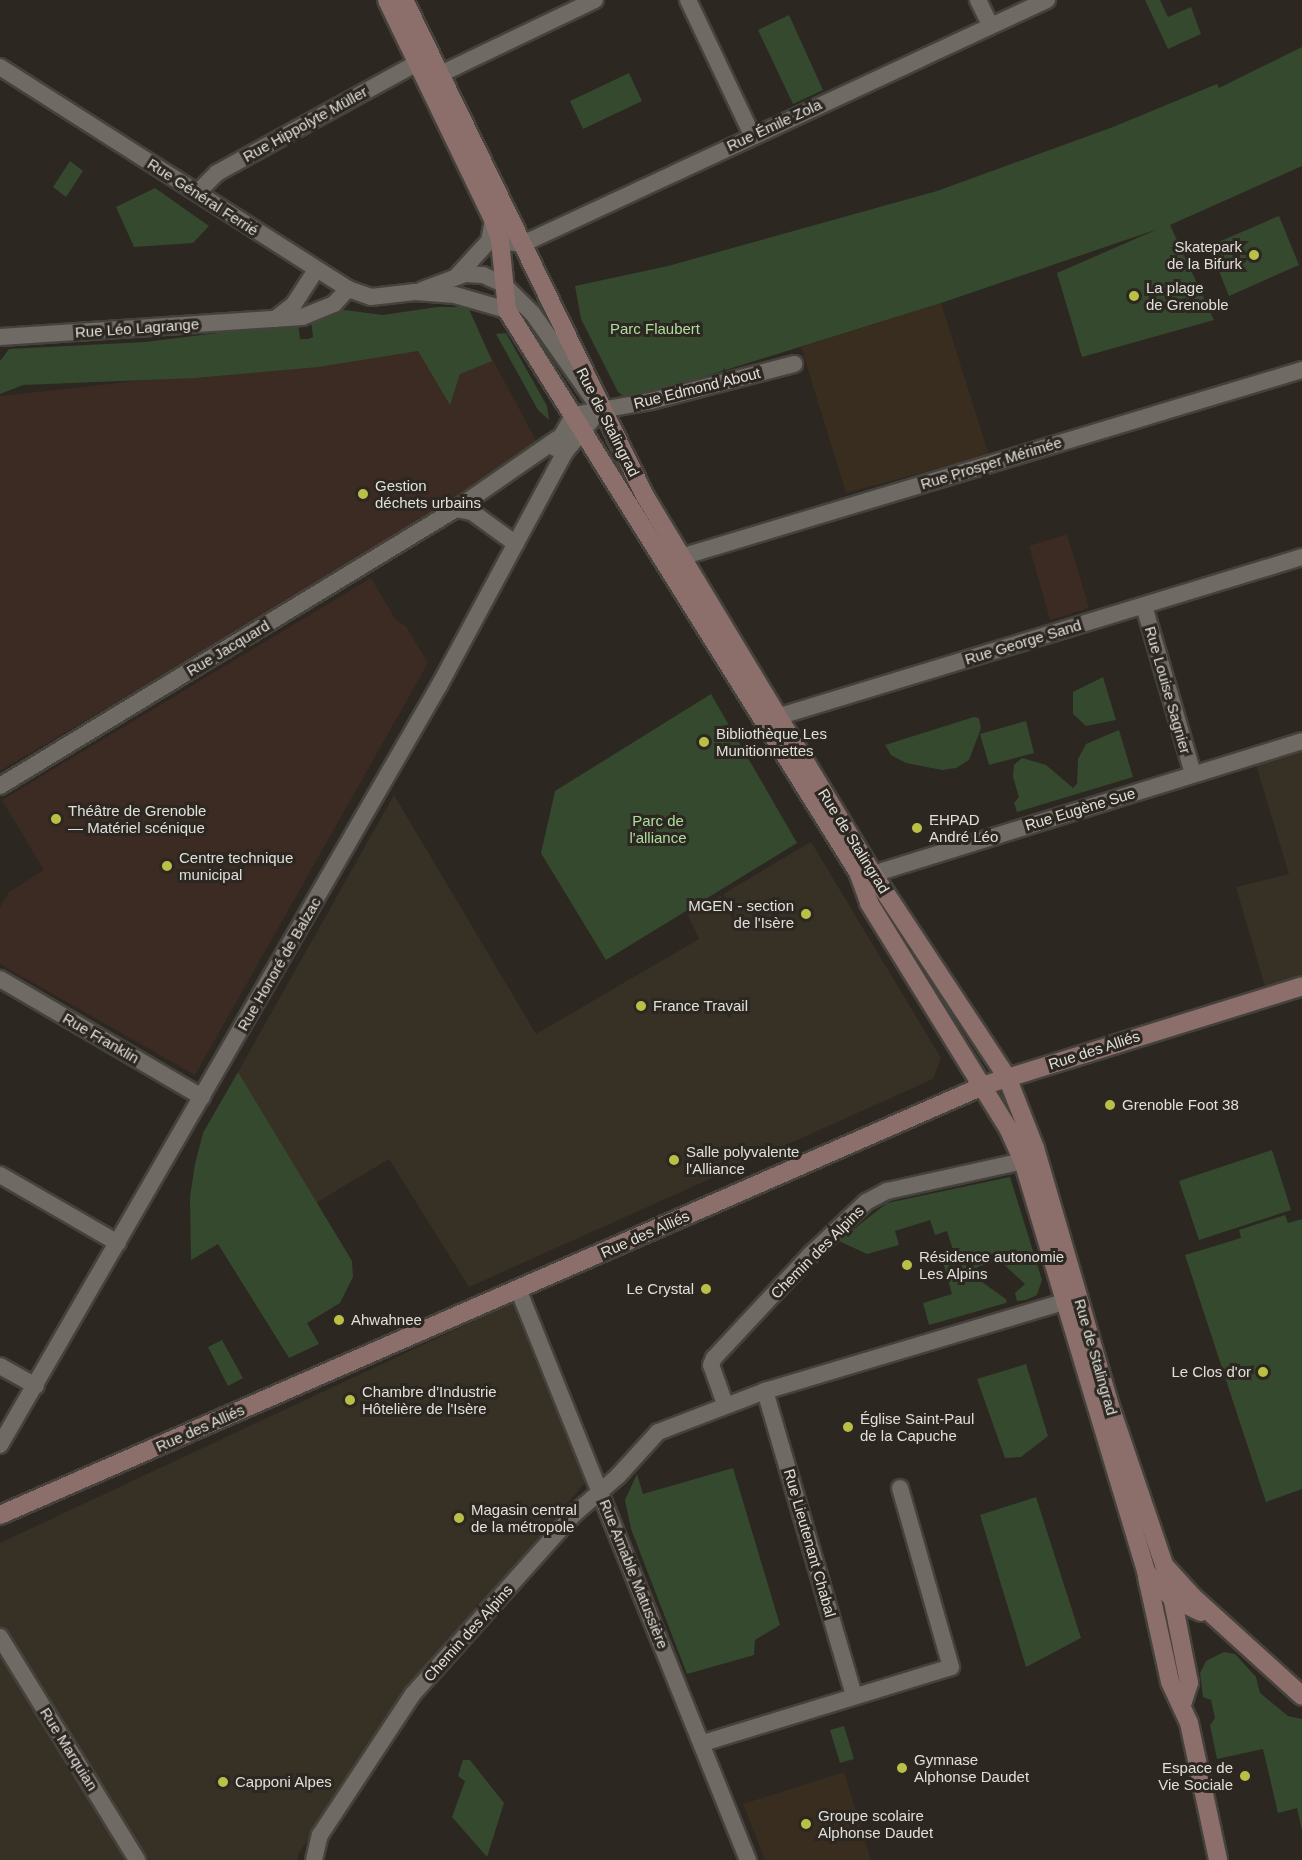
<!DOCTYPE html>
<html>
<head>
<meta charset="utf-8">
<style>
	body { margin:0 }
	#map { position:relative; width:1302px; height:1860px; overflow:hidden; background:#2c2721; font-family:Helvetica,sans-serif }
	div>[style] { position:absolute }
	[style*='--x'] { left:calc(var(--x)*1px); top:calc(var(--y)*1px); width:calc(var(--w)*1px); rotate:calc(var(--a)*1deg) }
	.built>* { inset:0; background:#373025 }
	.industrial>* { inset:0; background:#3c2b22 }
	.education>* { inset:0; background:#392d1f }
	.green>* { inset:0; background:#35492e }
	.roads { filter:drop-shadow(2px 0 #45423d) drop-shadow(-2px 0 #45423d) drop-shadow(0 2px #45423d) drop-shadow(0 -2px #45423d) }
	.street>* { height:16px; margin:-8px; padding:0 8px; transform-origin:8px; border-radius:8px; background:#6f6a63 }
	.secondary>* { height:18px; margin:-9px; padding:0 9px; transform-origin:9px; border-radius:9px; background:#8c6e6a }
	.dots>* { width:16px; height:16px; translate:-50% -50%; box-sizing:border-box; border:3px solid #2c2721; border-radius:50% }
	span { translate:-50% -50%; white-space:nowrap; text-align:center; line-height:1.15; -webkit-text-stroke:6px #2c2721; paint-order:stroke }
	.street-label { font-size:15px; color:#e1dfda }
	.poi-label { font-size:15px; color:#e1dfda }
	.right { translate:-100% -50%; text-align:right }
	.left { translate:0 -50%; text-align:left }
	.park-label { font-size:15px; color:#aede9f }
</style>
</head>
<body>
<div id="map">
	<div class="built">
		<i style="clip-path:polygon(1302px 751px,1302px 979px,1266px 990px,1236px 887px,1289px 874px,1256px 765px)"></i>
		<i style="clip-path:polygon(394px 795px,536px 1034px,699px 939px,688px 915px,811px 842px,941px 1058px,933px 1079px,469px 1287px,389px 1159px,316px 1203px,238px 1072px)"></i>
		<i style="clip-path:polygon(512px 1303px,585px 1483px,464px 1624px,298px 1854px,298px 1860px,0 1860px,0 1543px)"></i>
	</div>
	<div class="industrial">
		<i style="clip-path:polygon(484px 343px,538px 444px,333px 575px,0 771px,0 396px)"></i>
		<i style="clip-path:polygon(1067px 534px,1089px 608px,1050px 620px,1029px 546px)"></i>
		<i style="clip-path:polygon(371px 578px,396px 620px,406px 626px,428px 663px,195px 1075px,0 964px,0 907px,9px 892px,44px 870px,2px 800px)"></i>
	</div>
	<div class="education">
		<i style="clip-path:polygon(941px 303px,989px 455px,846px 493px,801px 347px)"></i>
		<i style="clip-path:polygon(844px 1772px,871px 1860px,765px 1860px,743px 1804px)"></i>
	</div>
	<div class="green">
		<i style="clip-path:polygon(1145px 0,1160px 0,1168px 17px,1191px 7px,1201px 34px,1168px 49px)"></i>
		<i style="clip-path:polygon(789px 15px,823px 90px,793px 104px,758px 30px)"></i>
		<i style="clip-path:polygon(1302px 47px,1302px 166px,1170px 225px,1214px 320px,1082px 357px,1057px 273px,1158px 229px,941px 303px,629px 400px,618px 392px,581px 319px,575px 286px,668px 266px,937px 191px,1113px 127px,1217px 84px,1219px 88px)"></i>
		<i style="clip-path:polygon(629px 73px,642px 101px,583px 129px,570px 101px)"></i>
		<i style="clip-path:polygon(70px 161px,83px 171px,66px 197px,53px 187px)"></i>
		<i style="clip-path:polygon(155px 188px,209px 226px,193px 243px,134px 247px,116px 207px)"></i>
		<i style="clip-path:polygon(1279px 216px,1299px 265px,1229px 296px,1209px 246px)"></i>
		<i style="clip-path:polygon(437px 307px,468px 307px,492px 361px,460px 374px,450px 405px,418px 351px,318px 367px,195px 378px,23px 385px,0 394px,0 361px,9px 349px,145px 342px,298px 323px,300px 339px,308px 339px,313px 337px,311px 320px,337px 309px,383px 315px)"></i>
		<i style="clip-path:polygon(506px 333px,547px 406px,549px 420px,538px 410px,496px 334px)"></i>
		<i style="clip-path:polygon(1103px 677px,1116px 720px,1086px 726px,1073px 714px,1073px 692px)"></i>
		<i style="clip-path:polygon(711px 694px,797px 843px,606px 960px,541px 853px,555px 791px)"></i>
		<i style="clip-path:polygon(974px 717px,979px 718px,981px 728px,969px 760px,956px 768px,942px 770px,906px 763px,891px 755px,885px 745px)"></i>
		<i style="clip-path:polygon(1026px 721px,1034px 753px,989px 765px,980px 734px)"></i>
		<i style="clip-path:polygon(1119px 730px,1133px 777px,1017px 812px,1014px 803px,1019px 797px,1013px 777px,1014px 765px,1022px 758px,1046px 765px,1073px 788px,1077px 784px,1078px 759px,1086px 744px)"></i>
		<i style="clip-path:polygon(238px 1072px,352px 1261px,353px 1277px,340px 1303px,307px 1323px,319px 1344px,289px 1358px,218px 1244px,191px 1260px,190px 1197px,195px 1164px,203px 1133px)"></i>
		<i style="clip-path:polygon(1272px 1150px,1291px 1210px,1199px 1240px,1179px 1181px)"></i>
		<i style="clip-path:polygon(1010px 1177px,1042px 1280px,1037px 1295px,1026px 1300px,1017px 1301px,1015px 1293px,1025px 1284px,999px 1260px,977px 1267px,982px 1282px,1007px 1300px,1006px 1303px,929px 1325px,923px 1303px,952px 1294px,942px 1259px,955px 1256px,947px 1231px,935px 1235px,930px 1220px,895px 1231px,899px 1245px,867px 1254px,839px 1241px,887px 1203px)"></i>
		<i style="clip-path:polygon(1285px 1215px,1288px 1223px,1302px 1219px,1302px 1489px,1266px 1502px,1185px 1255px,1241px 1238px,1239px 1230px)"></i>
		<i style="clip-path:polygon(222px 1340px,243px 1378px,228px 1386px,208px 1347px)"></i>
		<i style="clip-path:polygon(1026px 1364px,1048px 1436px,1021px 1457px,1005px 1458px,977px 1379px)"></i>
		<i style="clip-path:polygon(733px 1468px,780px 1625px,755px 1640px,754px 1655px,687px 1674px,631px 1529px,625px 1500px,637px 1474px,643px 1494px)"></i>
		<i style="clip-path:polygon(1036px 1497px,1081px 1638px,1026px 1667px,980px 1515px)"></i>
		<i style="clip-path:polygon(1224px 1652px,1235px 1654px,1256px 1677px,1260px 1693px,1288px 1716px,1302px 1719px,1302px 1831px,1297px 1808px,1278px 1813px,1263px 1749px,1217px 1759px,1210px 1725px,1215px 1718px,1211px 1700px,1203px 1697px,1200px 1673px,1206px 1661px)"></i>
		<i style="clip-path:polygon(844px 1726px,854px 1759px,840px 1763px,830px 1730px)"></i>
		<i style="clip-path:polygon(463px 1760px,470px 1760px,504px 1803px,487px 1857px,452px 1817px,465px 1781px,458px 1776px)"></i>
	</div>
	<div class="roads">
		<div class="street">
			<i style="--x:688;--y:0;--w:149;--a:64.6"></i>
			<i style="--x:978;--y:0;--w:28;--a:64"></i>
			<i style="--x:0;--y:67;--w:413;--a:32.5"></i>
			<i style="--x:348;--y:289;--w:24;--a:19"></i>
			<i style="--x:371;--y:297;--w:44;--a:-6.5"></i>
			<i style="--x:415;--y:292;--w:40;--a:4.3"></i>
			<i style="--x:455;--y:295;--w:54;--a:16.1"></i>
			<i style="--x:428;--y:80;--w:185;--a:-25.6"></i>
			<i style="--x:198;--y:192;--w:27;--a:-45"></i>
			<i style="--x:217;--y:173;--w:241;--a:-28.8"></i>
			<i style="--x:500;--y:241;--w:21;--a:8"></i>
			<i style="--x:521;--y:244;--w:11;--a:-22"></i>
			<i style="--x:531;--y:240;--w:569;--a:-24.94"></i>
			<i style="--x:457;--y:276;--w:47;--a:-47.6"></i>
			<i style="--x:489;--y:241;--w:20;--a:-79"></i>
			<i style="--x:422;--y:290;--w:46;--a:-20.4"></i>
			<i style="--x:465;--y:274;--w:18;--a:3"></i>
			<i style="--x:483;--y:275;--w:22;--a:24"></i>
			<i style="--x:503;--y:284;--w:42;--a:45"></i>
			<i style="--x:533;--y:314;--w:104;--a:54.8"></i>
			<i style="--x:275;--y:319;--w:24;--a:-38"></i>
			<i style="--x:294;--y:304;--w:40;--a:-57.1"></i>
			<i style="--x:0;--y:337;--w:303;--a:-3.8"></i>
			<i style="--x:302;--y:317;--w:35;--a:-22"></i>
			<i style="--x:334;--y:304;--w:21;--a:-47"></i>
			<i style="--x:555;--y:448;--w:38;--a:-61"></i>
			<i style="--x:573;--y:415;--w:79;--a:-10.2"></i>
			<i style="--x:651;--y:401;--w:148;--a:-14.5"></i>
			<i style="--x:456;--y:509;--w:16;--a:11"></i>
			<i style="--x:472;--y:512;--w:54;--a:36"></i>
			<i style="--x:681;--y:557;--w:649;--a:-16.76"></i>
			<i style="--x:1144;--y:606;--w:175;--a:73.7"></i>
			<i style="--x:767;--y:710;--w:12;--a:35"></i>
			<i style="--x:777;--y:717;--w:549;--a:-16.95"></i>
			<i style="--x:0;--y:786;--w:534;--a:-31.28"></i>
			<i style="--x:456;--y:509;--w:123;--a:-34.7"></i>
			<i style="--x:861;--y:873;--w:12;--a:5"></i>
			<i style="--x:873;--y:874;--w:449;--a:-17.2"></i>
			<i style="--x:0;--y:979;--w:234;--a:30.3"></i>
			<i style="--x:0;--y:1175;--w:136;--a:30"></i>
			<i style="--x:518;--y:1289;--w:616;--a:68.06"></i>
			<i style="--x:0;--y:1366;--w:41;--a:29.1"></i>
			<i style="--x:765;--y:1391;--w:317;--a:73.7"></i>
			<i style="--x:725;--y:1404;--w:41;--a:-109.7"></i>
			<i style="--x:711;--y:1365;--w:8;--a:-67"></i>
			<i style="--x:714;--y:1358;--w:142;--a:-47"></i>
			<i style="--x:811;--y:1254;--w:76;--a:-43.4"></i>
			<i style="--x:866;--y:1202;--w:24;--a:-28"></i>
			<i style="--x:887;--y:1191;--w:139;--a:-12.4"></i>
			<i style="--x:0;--y:1445;--w:877;--a:-59.96"></i>
			<i style="--x:439;--y:686;--w:266;--a:-61.7"></i>
			<i style="--x:565;--y:452;--w:56;--a:-50.1"></i>
			<i style="--x:0;--y:1637;--w:262;--a:58.4"></i>
			<i style="--x:703;--y:1743;--w:259;--a:-17"></i>
			<i style="--x:951;--y:1667;--w:186;--a:-105.9"></i>
			<i style="--x:314;--y:1860;--w:26;--a:-77"></i>
			<i style="--x:320;--y:1835;--w:169;--a:-56.6"></i>
			<i style="--x:413;--y:1694;--w:239;--a:-48.2"></i>
			<i style="--x:572;--y:1516;--w:61;--a:-41"></i>
			<i style="--x:618;--y:1476;--w:59;--a:-47.7"></i>
			<i style="--x:658;--y:1432;--w:115;--a:-21"></i>
			<i style="--x:765;--y:1391;--w:311;--a:-16.6"></i>
		</div>
		<div class="secondary">
			<i style="--x:387;--y:0;--w:243;--a:64.2"></i>
			<i style="--x:493;--y:219;--w:23;--a:72"></i>
			<i style="--x:500;--y:241;--w:69;--a:84.2"></i>
			<i style="--x:507;--y:310;--w:663;--a:58.01"></i>
			<i style="--x:858;--y:872;--w:33;--a:70"></i>
			<i style="--x:869;--y:903;--w:267;--a:58.3"></i>
			<i style="--x:1009;--y:1130;--w:34;--a:66"></i>
			<i style="--x:1023;--y:1161;--w:429;--a:73.3"></i>
			<i style="--x:1146;--y:1572;--w:37;--a:45"></i>
			<i style="--x:1172;--y:1598;--w:32;--a:26"></i>
			<i style="--x:404;--y:0;--w:551;--a:64.09"></i>
			<i style="--x:645;--y:496;--w:441;--a:58.9"></i>
			<i style="--x:873;--y:874;--w:243;--a:56.6"></i>
			<i style="--x:1007;--y:1077;--w:76;--a:68.5"></i>
			<i style="--x:1035;--y:1148;--w:266;--a:73.8"></i>
			<i style="--x:1109;--y:1403;--w:171;--a:71.2"></i>
			<i style="--x:1164;--y:1565;--w:43;--a:47.8"></i>
			<i style="--x:1193;--y:1597;--w:147;--a:42.2"></i>
			<i style="--x:0;--y:1515;--w:1075;--a:-23.58"></i>
			<i style="--x:985;--y:1085;--w:332;--a:-17.3"></i>
			<i style="--x:1147;--y:1577;--w:107;--a:77.6"></i>
			<i style="--x:1170;--y:1682;--w:45;--a:65.1"></i>
			<i style="--x:1189;--y:1723;--w:140;--a:78"></i>
			<i style="--x:1171;--y:1591;--w:94;--a:78.9"></i>
			<i style="--x:1189;--y:1683;--w:22;--a:108"></i>
		</div>
	</div>
	<div class="dots">
		<i style="left:1254px;top:255px;background:#bac045"></i>
		<i style="left:1134px;top:296px;background:#bac045"></i>
		<i style="left:363px;top:494px;background:#bac045"></i>
		<i style="left:704px;top:742px;background:#bac045"></i>
		<i style="left:56px;top:819px;background:#bac045"></i>
		<i style="left:917px;top:828px;background:#bac045"></i>
		<i style="left:167px;top:866px;background:#bac045"></i>
		<i style="left:806px;top:914px;background:#bac045"></i>
		<i style="left:641px;top:1006px;background:#bac045"></i>
		<i style="left:1110px;top:1105px;background:#bac045"></i>
		<i style="left:674px;top:1160px;background:#bac045"></i>
		<i style="left:907px;top:1265px;background:#bac045"></i>
		<i style="left:706px;top:1289px;background:#bac045"></i>
		<i style="left:339px;top:1320px;background:#bac045"></i>
		<i style="left:1263px;top:1372px;background:#bac045"></i>
		<i style="left:350px;top:1400px;background:#bac045"></i>
		<i style="left:848px;top:1427px;background:#bac045"></i>
		<i style="left:459px;top:1518px;background:#bac045"></i>
		<i style="left:902px;top:1768px;background:#bac045"></i>
		<i style="left:1245px;top:1776px;background:#bac045"></i>
		<i style="left:223px;top:1782px;background:#bac045"></i>
		<i style="left:806px;top:1824px;background:#bac045"></i>
	</div>
	<div class="street-label">
		<span style="left:305px;top:124px;rotate:-29deg">Rue Hippolyte Müller</span>
		<span style="left:774px;top:125px;rotate:-25deg">Rue Émile Zola</span>
		<span style="left:203px;top:197px;rotate:33deg">Rue Général Ferrié</span>
		<span style="left:137px;top:328px;rotate:-4deg">Rue Léo Lagrange</span>
		<span style="left:697px;top:388px;rotate:-14deg">Rue Edmond About</span>
		<span style="left:608px;top:422px;rotate:63deg">Rue de Stalingrad</span>
		<span style="left:991px;top:463px;rotate:-17deg">Rue Prosper Mérimée</span>
		<span style="left:1023px;top:642px;rotate:-17deg">Rue George Sand</span>
		<span style="left:228px;top:648px;rotate:-31deg">Rue Jacquard</span>
		<span style="left:1168px;top:690px;rotate:74deg">Rue Louise Sagnier</span>
		<span style="left:1080px;top:809px;rotate:-17deg">Rue Eugène Sue</span>
		<span style="left:854px;top:841px;rotate:58deg">Rue de Stalingrad</span>
		<span style="left:279px;top:964px;rotate:-60deg">Rue Honoré de Balzac</span>
		<span style="left:101px;top:1038px;rotate:30deg">Rue Franklin</span>
		<span style="left:1094px;top:1050px;rotate:-18deg">Rue des Alliés</span>
		<span style="left:645px;top:1234px;rotate:-24deg">Rue des Alliés</span>
		<span style="left:817px;top:1252px;rotate:-45deg">Chemin des Alpins</span>
		<span style="left:1096px;top:1357px;rotate:74deg">Rue de Stalingrad</span>
		<span style="left:200px;top:1428px;rotate:-24deg">Rue des Alliés</span>
		<span style="left:810px;top:1543px;rotate:74deg">Rue Lieutenant Chabal</span>
		<span style="left:634px;top:1574px;rotate:68deg">Rue Amable Matussière</span>
		<span style="left:468px;top:1633px;rotate:-48deg">Chemin des Alpins</span>
		<span style="left:69px;top:1749px;rotate:58deg">Rue Marquian</span>
	</div>
	<div class="poi-label">
		<span class="right" style="left:1242px;top:255px">Skatepark<br>de la Bifurk</span>
		<span class="left" style="left:1146px;top:296px">La plage<br>de Grenoble</span>
		<span class="left" style="left:375px;top:494px">Gestion<br>déchets urbains</span>
		<span class="left" style="left:716px;top:742px">Bibliothèque Les<br>Munitionnettes</span>
		<span class="left" style="left:68px;top:819px">Théâtre de Grenoble<br>— Matériel scénique</span>
		<span class="left" style="left:929px;top:828px">EHPAD<br>André Léo</span>
		<span class="left" style="left:179px;top:866px">Centre technique<br>municipal</span>
		<span class="right" style="left:794px;top:914px">MGEN - section<br>de l'Isère</span>
		<span class="left" style="left:653px;top:1006px">France Travail</span>
		<span class="left" style="left:1122px;top:1105px">Grenoble Foot 38</span>
		<span class="left" style="left:686px;top:1160px">Salle polyvalente<br>l'Alliance</span>
		<span class="left" style="left:919px;top:1265px">Résidence autonomie<br>Les Alpins</span>
		<span class="right" style="left:694px;top:1289px">Le Crystal</span>
		<span class="left" style="left:351px;top:1320px">Ahwahnee</span>
		<span class="right" style="left:1251px;top:1372px">Le Clos d'or</span>
		<span class="left" style="left:362px;top:1400px">Chambre d'Industrie<br>Hôtelière de l'Isère</span>
		<span class="left" style="left:860px;top:1427px">Église Saint-Paul<br>de la Capuche</span>
		<span class="left" style="left:471px;top:1518px">Magasin central<br>de la métropole</span>
		<span class="left" style="left:914px;top:1768px">Gymnase<br>Alphonse Daudet</span>
		<span class="right" style="left:1233px;top:1776px">Espace de<br>Vie Sociale</span>
		<span class="left" style="left:235px;top:1782px">Capponi Alpes</span>
		<span class="left" style="left:818px;top:1824px">Groupe scolaire<br>Alphonse Daudet</span>
	</div>
	<div class="park-label">
		<span style="left:655px;top:329px">Parc Flaubert</span>
		<span style="left:658px;top:829px">Parc de<br>l'alliance</span>
	</div>
</div>
</body>
</html>
